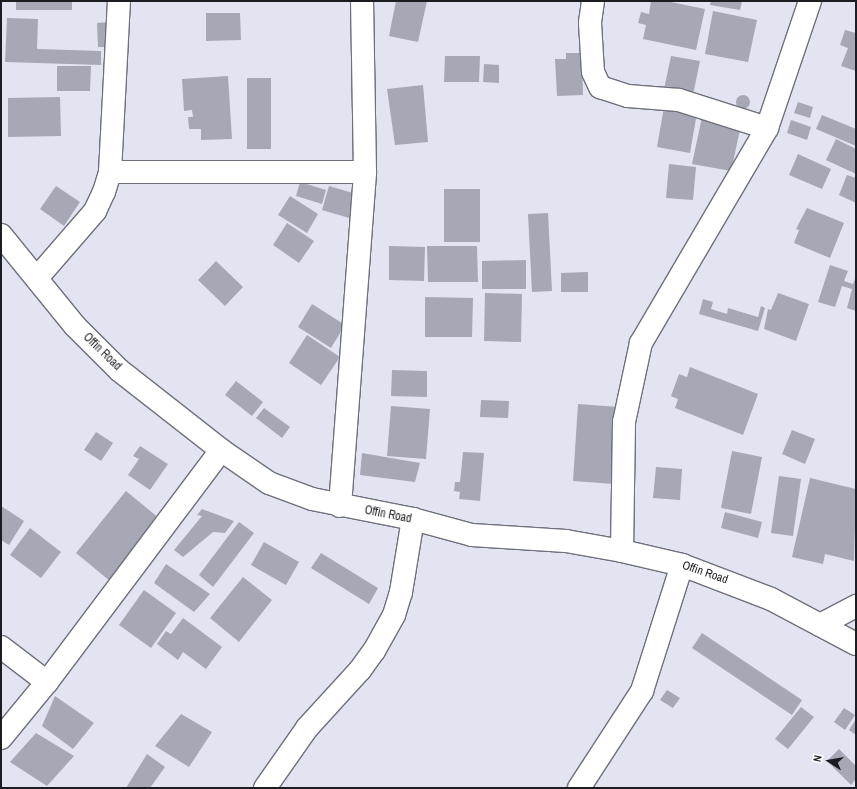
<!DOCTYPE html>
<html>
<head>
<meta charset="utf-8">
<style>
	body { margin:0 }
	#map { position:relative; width:857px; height:789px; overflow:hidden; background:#e3e4f2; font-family:"Archivo Narrow",sans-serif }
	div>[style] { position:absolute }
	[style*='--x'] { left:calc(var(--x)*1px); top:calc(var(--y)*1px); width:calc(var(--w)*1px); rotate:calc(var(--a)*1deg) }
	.building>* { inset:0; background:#a6a8b5 }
	.round { border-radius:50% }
	.roads { filter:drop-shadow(1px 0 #6f707c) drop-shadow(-1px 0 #6f707c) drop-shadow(0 1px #6f707c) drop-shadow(0 -1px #6f707c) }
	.minor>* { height:22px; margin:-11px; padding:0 11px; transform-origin:11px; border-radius:11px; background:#fff }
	span { translate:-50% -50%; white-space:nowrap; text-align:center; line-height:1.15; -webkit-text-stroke:3px #fff; paint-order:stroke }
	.street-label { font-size:12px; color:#1c1d22 }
	.frame { position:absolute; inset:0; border:2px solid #1c1d22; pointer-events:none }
	.north { position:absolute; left:809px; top:741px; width:40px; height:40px; -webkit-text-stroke:3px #fff; paint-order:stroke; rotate:282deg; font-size:11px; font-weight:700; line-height:16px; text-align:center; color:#1c1d22 }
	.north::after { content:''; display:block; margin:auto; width:14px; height:18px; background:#1c1d22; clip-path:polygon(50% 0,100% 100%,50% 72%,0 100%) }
</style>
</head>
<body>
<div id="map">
	<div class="building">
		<i style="clip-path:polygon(16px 1px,72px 1px,72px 10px,16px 10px)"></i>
		<i style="clip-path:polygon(396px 1px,427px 1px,418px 42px,389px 36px)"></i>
		<i style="clip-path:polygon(651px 1px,666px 1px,705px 9px,696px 50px,643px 39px,646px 25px,638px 23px,641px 12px,649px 14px)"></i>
		<i style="clip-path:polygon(711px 1px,742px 1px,740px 10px,710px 5px)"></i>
		<i style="clip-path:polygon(713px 11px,757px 20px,748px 62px,705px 54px)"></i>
		<i style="clip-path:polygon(206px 13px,240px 13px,241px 40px,206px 41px)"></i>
		<i style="clip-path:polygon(7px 18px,38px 19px,37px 49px,101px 51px,101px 65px,5px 62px)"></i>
		<i style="clip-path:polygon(111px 22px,111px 47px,98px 47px,97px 23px)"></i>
		<i style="clip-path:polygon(845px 30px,856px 33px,856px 71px,841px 66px,848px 48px,840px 45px)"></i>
		<i style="clip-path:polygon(566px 53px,582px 53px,583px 95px,557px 96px,555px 59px,566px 59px)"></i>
		<i style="clip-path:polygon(445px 56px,480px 56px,479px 82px,444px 82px)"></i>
		<i style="clip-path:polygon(671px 56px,700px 61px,693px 95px,664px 89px)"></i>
		<i style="clip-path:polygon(484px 64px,499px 65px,499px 83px,483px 82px)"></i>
		<i style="clip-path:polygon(57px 66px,91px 66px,90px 91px,57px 91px)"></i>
		<i style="clip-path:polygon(228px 76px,232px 139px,201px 140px,201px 129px,189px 129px,188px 117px,193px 117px,192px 110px,184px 111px,182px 79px)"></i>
		<i style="clip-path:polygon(247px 78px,271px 78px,271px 149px,247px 149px)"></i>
		<i style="clip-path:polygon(423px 85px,428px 142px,395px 145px,387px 89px)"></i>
		<i class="round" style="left:736px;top:95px;width:14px;height:14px"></i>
		<i style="clip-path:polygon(60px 97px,61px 136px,8px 137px,8px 98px)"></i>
		<i style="clip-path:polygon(798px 102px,813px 107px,810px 118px,794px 113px)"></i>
		<i style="clip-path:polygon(664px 107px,697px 113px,690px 153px,657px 147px)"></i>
		<i style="clip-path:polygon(822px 115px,856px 129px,856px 146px,816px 129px)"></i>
		<i style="clip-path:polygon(702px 117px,740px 130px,731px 171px,692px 164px)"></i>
		<i style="clip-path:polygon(791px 120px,811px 127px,807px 140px,787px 133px)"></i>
		<i style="clip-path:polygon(836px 139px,856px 149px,856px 174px,826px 160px)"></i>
		<i style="clip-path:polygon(798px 154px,831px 169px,822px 189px,789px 175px)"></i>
		<i style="clip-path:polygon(669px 164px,696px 167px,693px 200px,666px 198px)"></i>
		<i style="clip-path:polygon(847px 175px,856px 178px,856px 203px,839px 195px)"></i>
		<i style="clip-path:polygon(300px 182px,326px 190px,322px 204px,296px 196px)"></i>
		<i style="clip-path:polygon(56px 186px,80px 202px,64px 226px,40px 209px)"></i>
		<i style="clip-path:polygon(329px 186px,363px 196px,356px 220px,322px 210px)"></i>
		<i style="clip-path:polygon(444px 189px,480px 189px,480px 242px,444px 242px)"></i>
		<i style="clip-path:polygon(290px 196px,318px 214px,307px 233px,278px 215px)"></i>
		<i style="clip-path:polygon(807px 208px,844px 223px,830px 258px,794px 243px,799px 230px,796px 229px)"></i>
		<i style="clip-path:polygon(548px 213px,552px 291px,532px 292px,528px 214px)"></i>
		<i style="clip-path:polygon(287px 223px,314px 241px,299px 263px,273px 245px)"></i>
		<i style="clip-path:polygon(389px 246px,425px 247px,424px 281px,389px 280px)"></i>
		<i style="clip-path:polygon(427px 246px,477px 246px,478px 282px,428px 282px)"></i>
		<i style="clip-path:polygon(526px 260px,526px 289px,482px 289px,482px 261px)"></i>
		<i style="clip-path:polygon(216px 261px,243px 287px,225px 306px,198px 280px)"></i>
		<i style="clip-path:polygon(830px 265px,848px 271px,844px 281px,853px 284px,856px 276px,856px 311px,847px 308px,852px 289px,842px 286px,835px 307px,818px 302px)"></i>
		<i style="clip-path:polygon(588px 272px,588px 292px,561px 292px,561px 273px)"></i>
		<i style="clip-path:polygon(485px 293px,522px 294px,521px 342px,484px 341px)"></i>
		<i style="clip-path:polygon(778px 293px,809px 304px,796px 341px,764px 329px,768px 309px,771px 310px)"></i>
		<i style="clip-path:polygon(425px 297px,473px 298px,472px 337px,425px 337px)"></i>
		<i style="clip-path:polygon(703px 299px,713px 302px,711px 309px,727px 314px,728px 308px,758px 317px,761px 306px,765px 308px,758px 331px,699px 314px)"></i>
		<i style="clip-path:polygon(312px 304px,345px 325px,331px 348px,298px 327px)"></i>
		<i style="clip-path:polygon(307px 335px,340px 357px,321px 385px,289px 363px)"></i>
		<i style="clip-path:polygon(690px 367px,758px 394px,743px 435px,675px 408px,678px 399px,671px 396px,679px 374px,687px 377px)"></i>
		<i style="clip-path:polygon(392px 370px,427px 371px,427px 397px,391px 396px)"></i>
		<i style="clip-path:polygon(236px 381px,263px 402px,252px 416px,225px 395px)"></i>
		<i style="clip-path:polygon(481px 400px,509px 401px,508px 418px,480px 417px)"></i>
		<i style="clip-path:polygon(578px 404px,619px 407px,614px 484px,573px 481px)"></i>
		<i style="clip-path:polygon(391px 406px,430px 409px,426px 459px,387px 456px)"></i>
		<i style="clip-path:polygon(264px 408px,290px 427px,282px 438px,256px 418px)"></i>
		<i style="clip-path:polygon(792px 430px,815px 439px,805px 464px,782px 454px)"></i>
		<i style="clip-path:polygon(96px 432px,113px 443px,101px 461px,84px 450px)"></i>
		<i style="clip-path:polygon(140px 446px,168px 464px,150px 490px,128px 475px,139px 459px,133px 456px)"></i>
		<i style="clip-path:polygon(732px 451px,762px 457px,751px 514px,721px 508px)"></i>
		<i style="clip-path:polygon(463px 452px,484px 453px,480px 501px,459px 499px,460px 492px,454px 491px,455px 482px,460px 482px)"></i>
		<i style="clip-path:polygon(362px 453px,420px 463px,415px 482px,360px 475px)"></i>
		<i style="clip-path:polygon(656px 467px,682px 469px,680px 500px,653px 498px)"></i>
		<i style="clip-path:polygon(779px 476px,801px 479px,793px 536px,771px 533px)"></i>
		<i style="clip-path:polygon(810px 478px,856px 489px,854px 561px,825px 554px,823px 564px,792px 557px)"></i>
		<i style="clip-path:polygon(126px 491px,160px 519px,110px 581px,76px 553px)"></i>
		<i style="clip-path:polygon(1px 506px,24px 521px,9px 545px,1px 540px)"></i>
		<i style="clip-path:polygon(202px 509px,234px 521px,225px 533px,213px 532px,183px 557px,174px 550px,202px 516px,197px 515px)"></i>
		<i style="clip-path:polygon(725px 512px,762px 522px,758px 538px,721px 528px)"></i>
		<i style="clip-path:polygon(239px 522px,254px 533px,213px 587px,199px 575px)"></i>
		<i style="clip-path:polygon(30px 528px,61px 552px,41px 578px,10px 555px)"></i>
		<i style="clip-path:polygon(264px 542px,299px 562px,286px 585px,251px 565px)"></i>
		<i style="clip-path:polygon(321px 553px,378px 588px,369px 604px,311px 568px)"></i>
		<i style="clip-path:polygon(166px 564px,210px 594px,194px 612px,154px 583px)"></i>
		<i style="clip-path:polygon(243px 577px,272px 600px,239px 642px,210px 618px)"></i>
		<i style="clip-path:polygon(144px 590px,176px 613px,151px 648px,119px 625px)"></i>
		<i style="clip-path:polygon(183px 618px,222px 647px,206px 669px,183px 652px,178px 660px,157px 644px,166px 631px,171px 634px)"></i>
		<i style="clip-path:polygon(702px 633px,802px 700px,792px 715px,692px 648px)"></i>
		<i style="clip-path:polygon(667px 690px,680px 698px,673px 708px,660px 700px)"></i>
		<i style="clip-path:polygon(55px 696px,94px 723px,73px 749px,42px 726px)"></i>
		<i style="clip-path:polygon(801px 707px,814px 717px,788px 749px,775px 739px)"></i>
		<i style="clip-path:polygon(844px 708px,855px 715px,845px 730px,834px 722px)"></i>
		<i style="clip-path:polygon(181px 714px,212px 732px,189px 767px,155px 746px)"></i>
		<i style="clip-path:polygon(856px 719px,856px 735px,849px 730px)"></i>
		<i style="clip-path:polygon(36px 733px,74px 756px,47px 786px,10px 762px)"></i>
		<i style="clip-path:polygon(839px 749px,856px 766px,856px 779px,851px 785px,827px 761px)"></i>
		<i style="clip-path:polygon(147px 754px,165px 767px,150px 788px,126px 788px)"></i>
	</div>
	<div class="roads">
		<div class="minor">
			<i style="--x:593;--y:1;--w:22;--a:98"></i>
			<i style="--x:590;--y:23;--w:49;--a:86.5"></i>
			<i style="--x:593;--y:72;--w:17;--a:65"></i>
			<i style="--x:600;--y:87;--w:29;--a:18"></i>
			<i style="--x:628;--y:96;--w:51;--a:4.5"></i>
			<i style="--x:679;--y:100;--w:92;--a:17.7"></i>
			<i style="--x:110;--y:172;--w:255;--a:0"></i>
			<i style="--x:1;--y:235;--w:117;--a:50.9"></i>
			<i style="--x:75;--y:326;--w:62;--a:45"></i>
			<i style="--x:119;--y:370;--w:130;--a:38.1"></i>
			<i style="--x:221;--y:450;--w:58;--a:34.5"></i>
			<i style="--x:269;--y:483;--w:46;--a:20.4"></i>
			<i style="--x:312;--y:499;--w:103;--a:11.2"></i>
			<i style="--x:413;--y:519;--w:61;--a:15.2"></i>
			<i style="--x:472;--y:535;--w:94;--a:3.7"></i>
			<i style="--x:566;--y:541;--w:57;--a:10.1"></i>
			<i style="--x:622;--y:551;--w:62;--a:13.1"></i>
			<i style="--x:682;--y:565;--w:95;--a:20.9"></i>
			<i style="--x:771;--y:599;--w:96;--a:27.9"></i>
			<i style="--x:37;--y:278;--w:89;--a:-49.1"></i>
			<i style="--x:95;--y:211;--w:21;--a:-65"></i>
			<i style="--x:104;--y:192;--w:21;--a:-73"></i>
			<i style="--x:110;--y:172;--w:171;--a:-87"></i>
			<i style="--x:340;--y:506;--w:335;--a:-85.7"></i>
			<i style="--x:365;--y:172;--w:171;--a:-91"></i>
			<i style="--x:622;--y:551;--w:129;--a:-89.1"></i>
			<i style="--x:624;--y:422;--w:81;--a:-77.9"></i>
			<i style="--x:641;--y:343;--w:249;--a:-59.6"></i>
			<i style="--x:767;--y:128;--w:134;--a:-71.3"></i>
			<i style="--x:820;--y:625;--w:41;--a:-27.8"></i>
			<i style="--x:1;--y:647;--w:58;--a:37.3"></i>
			<i style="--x:1;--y:738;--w:72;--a:-50.6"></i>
			<i style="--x:47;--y:682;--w:290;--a:-53.1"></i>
			<i style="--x:265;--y:788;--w:73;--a:-55"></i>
			<i style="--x:307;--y:728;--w:79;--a:-47.6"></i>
			<i style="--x:360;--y:670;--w:24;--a:-54"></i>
			<i style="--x:374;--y:651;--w:41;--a:-60.9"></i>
			<i style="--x:394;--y:615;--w:24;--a:-73"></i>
			<i style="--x:401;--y:592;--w:74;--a:-80.7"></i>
			<i style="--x:579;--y:788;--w:116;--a:-57"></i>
			<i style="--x:642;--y:691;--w:132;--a:-72.4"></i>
		</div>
	</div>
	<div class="street-label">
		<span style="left:102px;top:352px;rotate:44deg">Offin Road</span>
		<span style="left:388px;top:515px;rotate:11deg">Offin Road</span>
		<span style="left:705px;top:573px;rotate:19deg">Offin Road</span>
	</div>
	<div class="frame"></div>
	<div class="north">N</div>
</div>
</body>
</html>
